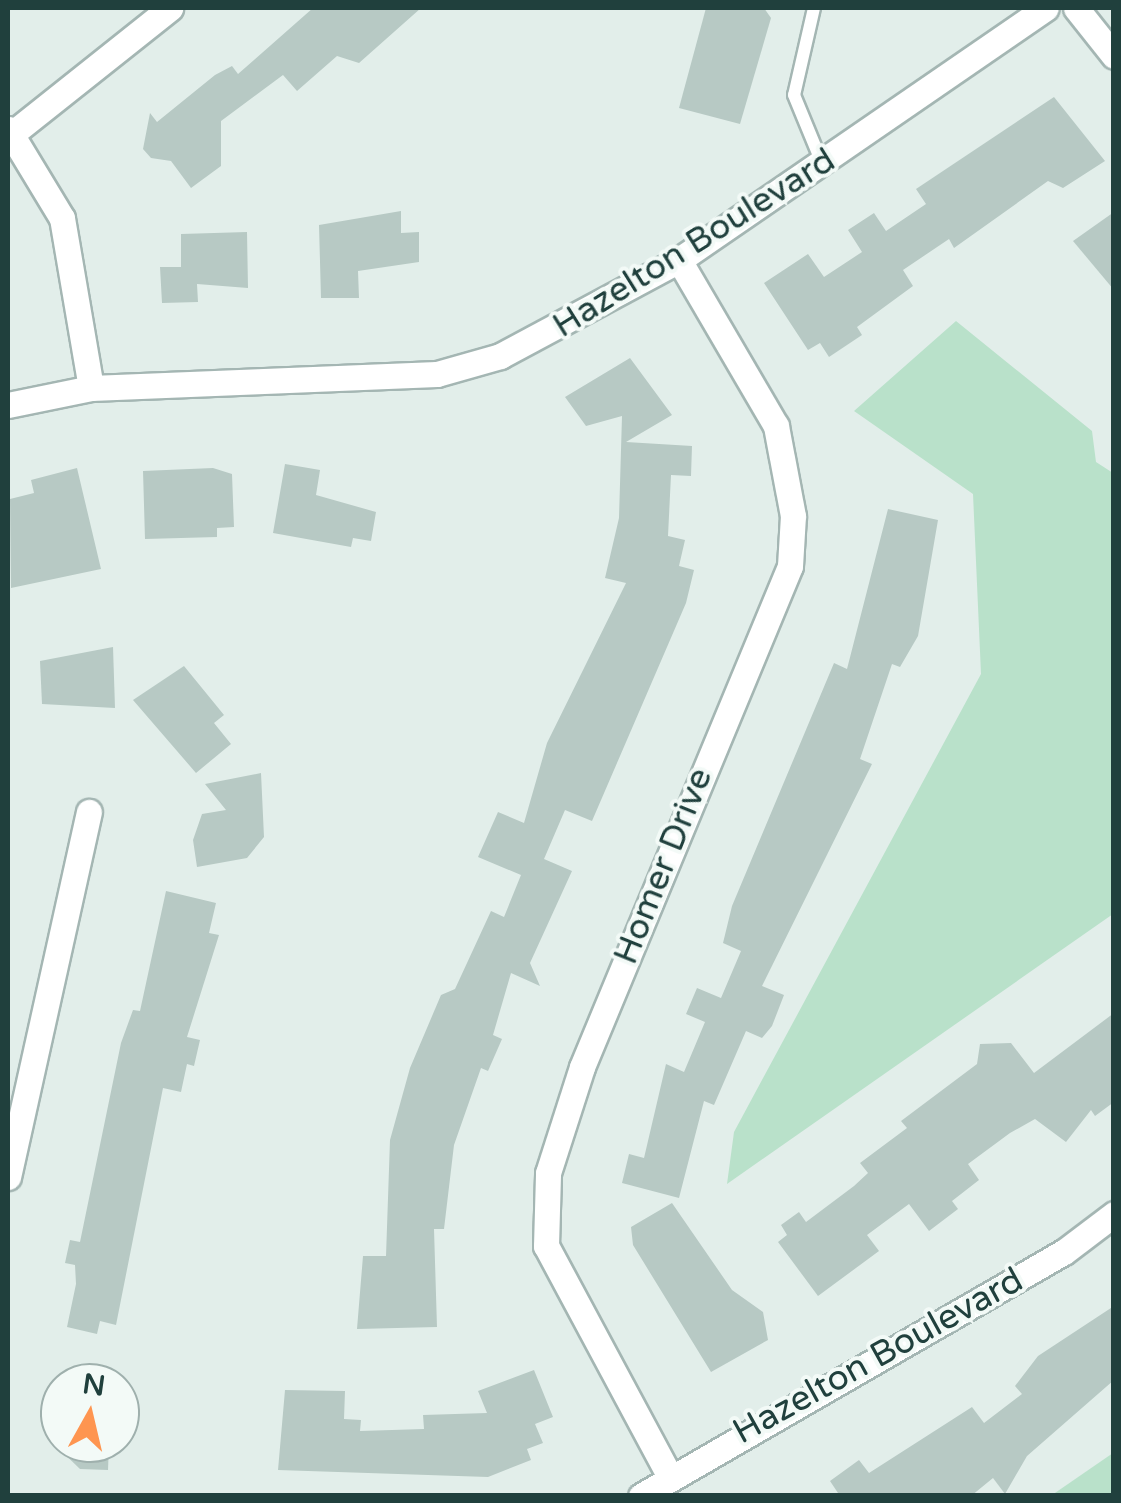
<!DOCTYPE html>
<html>
<head>
<meta charset="utf-8">
<style>
	body { margin:0 }
	#map { position:relative; width:1121px; height:1503px; overflow:hidden; background:#e2eeea; font-family:"Varela Round",sans-serif }
	div>[style] { position:absolute }
	[style*='--x'] { left:calc(var(--x)*1px); top:calc(var(--y)*1px); width:calc(var(--w)*1px); rotate:calc(var(--a)*1deg) }
	.green>* { inset:0; background:#b9e1ca }
	.building>* { inset:0; background:#b7c9c4 }
	.roads { filter:drop-shadow(2px 0 #a4b6b3) drop-shadow(-2px 0 #a4b6b3) drop-shadow(0 2px #a4b6b3) drop-shadow(0 -2px #a4b6b3) }
	.lane>* { height:12px; margin:-6px; padding:0 6px; transform-origin:6px; border-radius:6px; background:#fff }
	.street>* { height:25px; margin:-12.5px; padding:0 12.5px; transform-origin:12.5px; border-radius:12.5px; background:#fff }
	span { translate:-50% -50%; white-space:nowrap; text-align:center; line-height:1.15; -webkit-text-stroke:8px #f3faf7; paint-order:stroke }
	.street-label { font-size:35px; color:#20403d }
	.frame { position:absolute; inset:0; border:10px solid #20403d; pointer-events:none }
	.north { position:absolute; left:40px; top:1363px; width:100px; height:100px; box-sizing:border-box; background:#f3faf7; border:2px solid #9fb0ad; border-radius:50%; rotate:8deg; font-size:28px; font-weight:700; line-height:40px; text-align:center; color:#20403d }
	.north::after { content:''; display:block; margin:auto; width:35px; height:45px; background:#fe9550; clip-path:polygon(50% 0,100% 100%,50% 72%,0 100%) }
</style>
</head>
<body>
<div id="map">
	<div class="green">
		<i style="clip-path:polygon(956px 321px,1092px 431px,1096px 462px,1113px 473px,1113px 914px,727px 1184px,734px 1132px,981px 674px,973px 494px,854px 411px)"></i>
		<i style="clip-path:polygon(1113px 1453px,1113px 1495px,1052px 1495px)"></i>
	</div>
	<div class="building">
		<i style="clip-path:polygon(313px 8px,421px 8px,359px 63px,337px 56px,297px 91px,283px 75px,221px 121px,221px 166px,191px 188px,171px 161px,151px 158px,143px 149px,150px 113px,157px 122px,215px 75px,232px 66px,238px 74px)"></i>
		<i style="clip-path:polygon(706px 8px,764px 8px,771px 18px,740px 124px,679px 108px)"></i>
		<i style="clip-path:polygon(1054px 97px,1105px 161px,1063px 188px,1048px 181px,954px 248px,949px 239px,903px 270px,913px 286px,857px 327px,862px 335px,829px 357px,820px 343px,808px 350px,764px 283px,808px 254px,824px 277px,862px 252px,848px 230px,874px 213px,886px 231px,926px 204px,916px 189px)"></i>
		<i style="clip-path:polygon(401px 211px,401px 233px,419px 232px,419px 262px,358px 271px,359px 298px,321px 298px,319px 225px)"></i>
		<i style="clip-path:polygon(1114px 212px,1114px 290px,1073px 241px)"></i>
		<i style="clip-path:polygon(247px 232px,248px 288px,197px 284px,198px 302px,162px 303px,160px 267px,181px 267px,181px 234px)"></i>
		<i style="clip-path:polygon(630px 358px,672px 415px,626px 442px,692px 446px,691px 476px,671px 475px,668px 536px,685px 540px,679px 566px,694px 570px,686px 603px,592px 821px,565px 810px,544px 859px,572px 871px,530px 963px,540px 986px,511px 973px,493px 1035px,502px 1039px,488px 1071px,481px 1068px,454px 1145px,444px 1229px,434px 1229px,437px 1327px,357px 1329px,363px 1256px,386px 1256px,390px 1140px,410px 1068px,441px 995px,455px 989px,491px 911px,504px 917px,521px 875px,478px 857px,498px 812px,524px 823px,547px 743px,626px 583px,605px 578px,619px 518px,622px 416px,586px 426px,565px 397px)"></i>
		<i style="clip-path:polygon(285px 464px,320px 470px,316px 495px,376px 512px,371px 541px,353px 538px,351px 547px,273px 533px)"></i>
		<i style="clip-path:polygon(77px 468px,101px 569px,11px 588px,10px 499px,34px 493px,31px 480px)"></i>
		<i style="clip-path:polygon(213px 468px,232px 474px,234px 527px,217px 528px,217px 537px,145px 539px,143px 471px)"></i>
		<i style="clip-path:polygon(888px 509px,938px 520px,918px 636px,900px 667px,892px 664px,860px 759px,872px 764px,762px 986px,784px 995px,772px 1026px,762px 1038px,746px 1031px,714px 1105px,704px 1101px,679px 1198px,622px 1183px,629px 1154px,644px 1158px,666px 1064px,684px 1072px,705px 1022px,686px 1014px,697px 988px,721px 998px,741px 951px,723px 943px,732px 906px,834px 663px,847px 669px)"></i>
		<i style="clip-path:polygon(113px 647px,115px 708px,42px 704px,40px 661px)"></i>
		<i style="clip-path:polygon(184px 666px,224px 715px,214px 723px,231px 744px,196px 773px,133px 700px)"></i>
		<i style="clip-path:polygon(261px 773px,264px 837px,247px 858px,197px 867px,193px 840px,202px 814px,226px 810px,205px 784px)"></i>
		<i style="clip-path:polygon(166px 891px,216px 903px,209px 933px,219px 935px,187px 1037px,200px 1040px,194px 1066px,187px 1064px,181px 1092px,163px 1088px,116px 1325px,100px 1321px,97px 1334px,67px 1327px,76px 1284px,75px 1265px,65px 1263px,70px 1240px,80px 1242px,121px 1043px,133px 1010px,140px 1011px)"></i>
		<i style="clip-path:polygon(1114px 1013px,1114px 1102px,1095px 1116px,1091px 1110px,1066px 1142px,1035px 1119px,1010px 1133px,968px 1164px,979px 1180px,952px 1201px,958px 1209px,929px 1231px,909px 1204px,867px 1235px,879px 1251px,818px 1296px,778px 1242px,787px 1235px,781px 1225px,799px 1212px,806px 1222px,854px 1186px,868px 1173px,860px 1163px,907px 1128px,901px 1121px,977px 1064px,980px 1044px,1011px 1043px,1034px 1073px)"></i>
		<i style="clip-path:polygon(672px 1203px,732px 1290px,763px 1312px,768px 1340px,711px 1372px,633px 1245px,631px 1227px)"></i>
		<i style="clip-path:polygon(1114px 1306px,1114px 1380px,1027px 1456px,1005px 1494px,993px 1478px,971px 1496px,840px 1496px,830px 1481px,859px 1460px,869px 1473px,972px 1407px,984px 1423px,1022px 1394px,1015px 1386px,1038px 1356px)"></i>
		<i style="clip-path:polygon(534px 1370px,553px 1417px,535px 1424px,543px 1443px,527px 1449px,531px 1460px,488px 1477px,278px 1470px,285px 1390px,345px 1391px,344px 1419px,361px 1420px,360px 1431px,424px 1429px,423px 1415px,487px 1413px,478px 1391px)"></i>
		<i style="clip-path:polygon(53px 1443px,109px 1443px,108px 1470px,80px 1469px)"></i>
	</div>
	<div class="roads">
		<div class="lane">
			<i style="--x:814;--y:8;--w:89;--a:102.9"></i>
			<i style="--x:794;--y:95;--w:74;--a:67.6"></i>
		</div>
		<div class="street">
			<i style="--x:1076;--y:8;--w:61;--a:51.6"></i>
			<i style="--x:8;--y:129;--w:104;--a:58.8"></i>
			<i style="--x:62;--y:218;--w:172;--a:80.3"></i>
			<i style="--x:13;--y:133;--w:201;--a:-38.5"></i>
			<i style="--x:8;--y:405;--w:85;--a:-11.6"></i>
			<i style="--x:91;--y:388;--w:346;--a:-2.3"></i>
			<i style="--x:437;--y:374;--w:66;--a:-15.9"></i>
			<i style="--x:500;--y:356;--w:203;--a:-28.2"></i>
			<i style="--x:679;--y:260;--w:445;--a:-34.5"></i>
			<i style="--x:8;--y:1177;--w:374;--a:-77.5"></i>
			<i style="--x:669;--y:1475;--w:260;--a:-118.2"></i>
			<i style="--x:546;--y:1246;--w:73;--a:-88.4"></i>
			<i style="--x:548;--y:1173;--w:111;--a:-72.2"></i>
			<i style="--x:582;--y:1067;--w:542;--a:-67.45"></i>
			<i style="--x:790;--y:566;--w:50;--a:-86.6"></i>
			<i style="--x:793;--y:516;--w:92;--a:-100.7"></i>
			<i style="--x:776;--y:426;--w:192;--a:-120.3"></i>
			<i style="--x:641;--y:1496;--w:488;--a:-30"></i>
			<i style="--x:1064;--y:1252;--w:63;--a:-37.2"></i>
		</div>
	</div>
	<div class="street-label">
		<span style="left:694px;top:243px;rotate:-32deg">Hazelton Boulevard</span>
		<span style="left:663px;top:866px;rotate:-68deg">Homer Drive</span>
		<span style="left:878px;top:1356px;rotate:-29deg">Hazelton Boulevard</span>
	</div>
	<div class="frame"></div>
	<div class="north">N</div>
</div>
</body>
</html>
